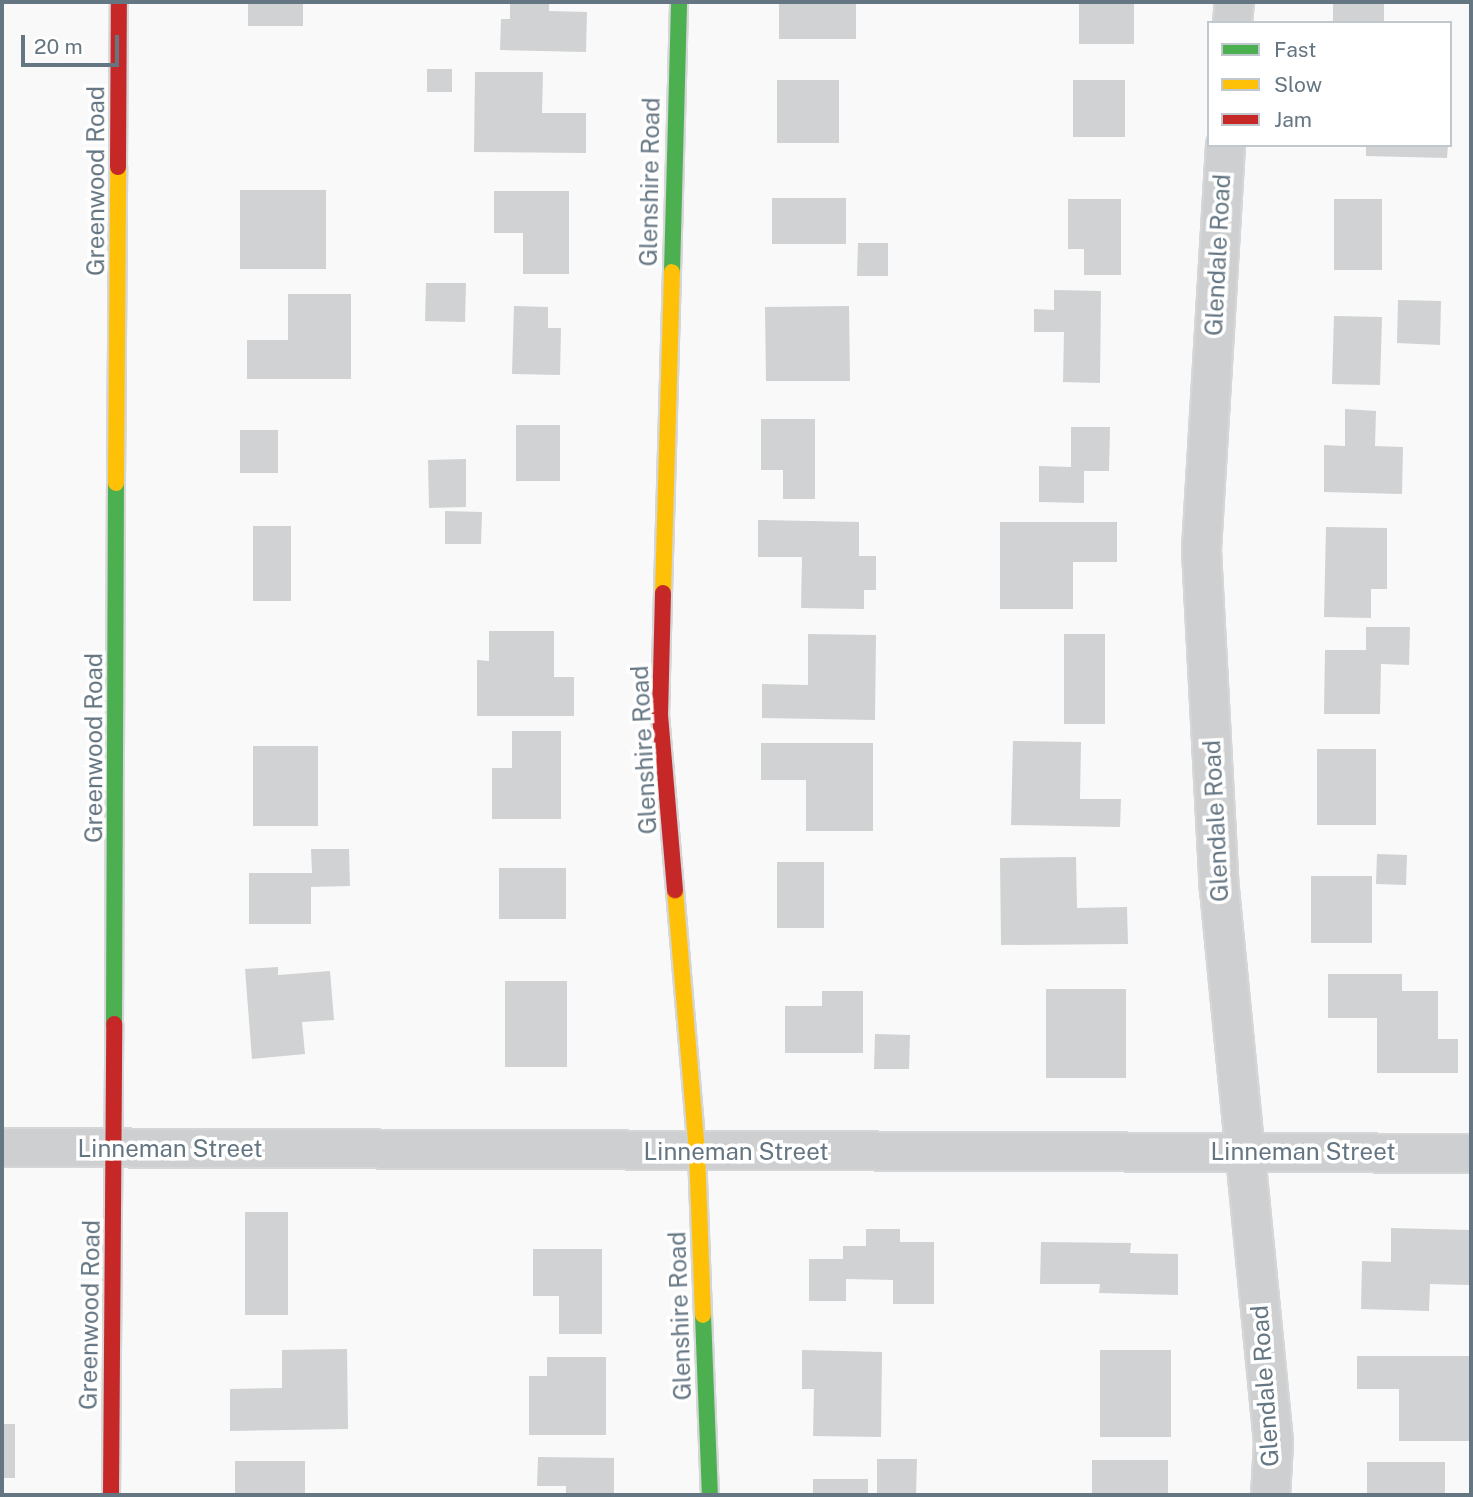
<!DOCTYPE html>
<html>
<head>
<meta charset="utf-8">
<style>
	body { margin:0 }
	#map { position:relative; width:1473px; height:1497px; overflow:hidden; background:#f9f9f9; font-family:"Public Sans",sans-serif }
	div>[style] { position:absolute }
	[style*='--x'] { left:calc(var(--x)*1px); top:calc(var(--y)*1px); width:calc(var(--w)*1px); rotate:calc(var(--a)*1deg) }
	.building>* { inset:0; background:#d0d2d3 }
	.roads { filter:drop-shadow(2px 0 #d5d6d7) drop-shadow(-2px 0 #d5d6d7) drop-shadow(0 2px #d5d6d7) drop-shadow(0 -2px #d5d6d7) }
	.street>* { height:37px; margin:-18.5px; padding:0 18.5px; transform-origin:18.5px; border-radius:18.5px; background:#cecfd0 }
	.fast>* { height:16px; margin:-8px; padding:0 8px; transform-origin:8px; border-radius:8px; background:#4caf50 }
	.slow>* { height:16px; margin:-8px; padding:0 8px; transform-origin:8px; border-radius:8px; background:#ffc107 }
	.jam>* { height:16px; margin:-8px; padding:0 8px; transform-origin:8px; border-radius:8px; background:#c62828 }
	span { translate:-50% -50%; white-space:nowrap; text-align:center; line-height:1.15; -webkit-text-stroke:7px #fff; paint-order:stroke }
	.street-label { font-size:24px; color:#657683 }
	.frame { position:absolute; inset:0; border:4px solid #657683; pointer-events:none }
	.legend { position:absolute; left:1207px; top:21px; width:245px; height:126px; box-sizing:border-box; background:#fff; border:2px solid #c1c8cd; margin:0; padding:9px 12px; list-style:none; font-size:21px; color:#657683 }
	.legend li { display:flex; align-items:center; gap:14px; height:35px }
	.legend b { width:35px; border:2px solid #c1c8cd }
	.scale { position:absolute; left:21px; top:35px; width:98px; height:32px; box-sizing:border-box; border:4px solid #657683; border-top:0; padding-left:9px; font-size:21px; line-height:24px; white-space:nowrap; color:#657683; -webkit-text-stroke:5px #fff; paint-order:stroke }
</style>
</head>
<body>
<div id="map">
	<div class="building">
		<i style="clip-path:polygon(248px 2px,303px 2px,303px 26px,248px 26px)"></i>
		<i style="clip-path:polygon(510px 2px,549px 2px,549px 11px,587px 12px,586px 52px,500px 50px,501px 19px,510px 19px)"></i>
		<i style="clip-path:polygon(779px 2px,856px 2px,856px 39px,779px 39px)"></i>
		<i style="clip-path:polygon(1079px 2px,1134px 2px,1134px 44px,1079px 44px)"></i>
		<i style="clip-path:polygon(1333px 2px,1384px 2px,1384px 23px,1333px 23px)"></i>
		<i style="clip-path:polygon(427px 69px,452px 69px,452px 92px,427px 92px)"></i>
		<i style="clip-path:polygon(475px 72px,543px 72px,542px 113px,586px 113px,586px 153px,474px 152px)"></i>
		<i style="clip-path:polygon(777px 80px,839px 80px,839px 143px,777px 143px)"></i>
		<i style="clip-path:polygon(1073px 80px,1125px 80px,1125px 137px,1073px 137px)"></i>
		<i style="clip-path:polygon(1366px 145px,1448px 145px,1447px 158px,1366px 156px)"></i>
		<i style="clip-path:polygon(240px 190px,326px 190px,326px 269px,240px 269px)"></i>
		<i style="clip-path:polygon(494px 191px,569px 191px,569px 274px,523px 274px,523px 233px,494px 233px)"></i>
		<i style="clip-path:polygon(772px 198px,846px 198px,846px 244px,772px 244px)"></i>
		<i style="clip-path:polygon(1068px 199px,1121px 199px,1121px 275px,1084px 275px,1084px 249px,1068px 249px)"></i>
		<i style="clip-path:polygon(1334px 199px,1382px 199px,1382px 270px,1334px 270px)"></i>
		<i style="clip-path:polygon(858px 243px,888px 243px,888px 276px,857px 276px)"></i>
		<i style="clip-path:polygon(426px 283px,466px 283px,465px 322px,425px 321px)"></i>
		<i style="clip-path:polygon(1054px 290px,1101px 291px,1100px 383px,1063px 382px,1064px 332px,1034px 332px,1034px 309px,1054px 310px)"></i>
		<i style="clip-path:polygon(288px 294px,351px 294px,351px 379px,247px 379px,247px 340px,288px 340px)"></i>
		<i style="clip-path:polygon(1398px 300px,1441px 301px,1440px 345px,1397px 343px)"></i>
		<i style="clip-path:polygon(514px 306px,548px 307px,548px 328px,561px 328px,560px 375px,512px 374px)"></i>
		<i style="clip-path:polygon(849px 306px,850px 381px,766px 381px,765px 307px)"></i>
		<i style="clip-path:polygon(1334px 316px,1382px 317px,1380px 385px,1332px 384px)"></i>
		<i style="clip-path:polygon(1345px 409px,1376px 411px,1375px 446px,1403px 447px,1402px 494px,1324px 492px,1324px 445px,1345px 446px)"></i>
		<i style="clip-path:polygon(761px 419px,815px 419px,815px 499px,783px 499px,783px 470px,761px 470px)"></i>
		<i style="clip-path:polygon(516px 425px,560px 425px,560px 481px,516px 481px)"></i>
		<i style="clip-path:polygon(1071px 427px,1110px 427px,1109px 471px,1084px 471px,1084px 503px,1039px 502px,1039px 466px,1071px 467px)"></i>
		<i style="clip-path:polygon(240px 430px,278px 430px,278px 473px,240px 473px)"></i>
		<i style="clip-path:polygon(466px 459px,466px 507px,429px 508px,428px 460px)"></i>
		<i style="clip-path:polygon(445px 511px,482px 512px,481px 544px,445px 544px)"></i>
		<i style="clip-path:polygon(758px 520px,859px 522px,859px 556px,876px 556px,876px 590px,864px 590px,864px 609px,801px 608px,802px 557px,758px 557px)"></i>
		<i style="clip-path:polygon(1000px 522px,1117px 522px,1117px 562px,1073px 562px,1073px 609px,1000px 609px)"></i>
		<i style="clip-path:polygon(253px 526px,291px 526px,291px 601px,253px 601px)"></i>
		<i style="clip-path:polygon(1326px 527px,1387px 528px,1387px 589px,1371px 589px,1371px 618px,1324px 617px)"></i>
		<i style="clip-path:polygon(1366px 627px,1410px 627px,1409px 665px,1381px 664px,1380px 714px,1324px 714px,1325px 650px,1366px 650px)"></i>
		<i style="clip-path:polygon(489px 631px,554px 631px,554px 677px,574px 677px,574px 716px,477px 716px,477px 660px,489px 661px)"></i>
		<i style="clip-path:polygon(808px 634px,876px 635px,875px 720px,762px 718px,762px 684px,808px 685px)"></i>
		<i style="clip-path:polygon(1064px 634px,1105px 634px,1105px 724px,1064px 724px)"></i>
		<i style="clip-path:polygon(512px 731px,561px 731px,561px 819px,492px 819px,492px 768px,512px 768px)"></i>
		<i style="clip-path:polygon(1013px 741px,1081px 742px,1080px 799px,1121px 799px,1120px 827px,1011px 825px)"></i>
		<i style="clip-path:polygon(761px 743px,873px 743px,873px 831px,806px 831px,806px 780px,761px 780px)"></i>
		<i style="clip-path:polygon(253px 746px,318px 746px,318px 826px,253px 826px)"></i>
		<i style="clip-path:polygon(1317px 749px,1376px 749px,1376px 825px,1317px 825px)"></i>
		<i style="clip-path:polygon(311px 849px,349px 849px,350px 886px,311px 887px,311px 924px,249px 924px,249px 873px,312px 873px)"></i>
		<i style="clip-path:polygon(1377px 854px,1407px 855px,1406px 885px,1376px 884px)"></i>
		<i style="clip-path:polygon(1076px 857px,1077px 908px,1127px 907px,1128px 944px,1001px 945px,1000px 858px)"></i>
		<i style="clip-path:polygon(777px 862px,824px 862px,824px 928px,777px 928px)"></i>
		<i style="clip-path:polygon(499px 868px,566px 868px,566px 919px,499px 919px)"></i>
		<i style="clip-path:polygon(1311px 876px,1372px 876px,1372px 943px,1311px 943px)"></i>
		<i style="clip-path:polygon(278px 967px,278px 975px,330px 971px,334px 1020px,302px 1022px,305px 1054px,252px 1059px,245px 969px)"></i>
		<i style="clip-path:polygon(1328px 974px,1402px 974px,1402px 991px,1438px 991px,1438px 1039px,1458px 1039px,1458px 1073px,1377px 1073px,1377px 1018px,1328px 1018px)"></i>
		<i style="clip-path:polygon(505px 981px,567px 981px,567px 1067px,505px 1067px)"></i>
		<i style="clip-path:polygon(1046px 989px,1126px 989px,1126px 1078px,1046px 1078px)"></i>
		<i style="clip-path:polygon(822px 991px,863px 991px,863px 1053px,785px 1053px,785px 1006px,822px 1006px)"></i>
		<i style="clip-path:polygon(875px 1034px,910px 1035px,909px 1069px,874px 1069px)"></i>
		<i style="clip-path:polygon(245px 1212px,288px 1212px,288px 1315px,245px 1315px)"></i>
		<i style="clip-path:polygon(1391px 1228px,1470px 1230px,1469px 1285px,1430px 1284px,1429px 1311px,1361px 1309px,1362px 1261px,1391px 1262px)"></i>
		<i style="clip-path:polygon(866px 1229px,900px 1229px,900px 1242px,934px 1242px,934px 1304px,893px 1304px,893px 1280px,846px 1279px,846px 1301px,809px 1301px,809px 1259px,843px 1259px,843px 1246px,866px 1246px)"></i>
		<i style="clip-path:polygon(1041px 1242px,1131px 1243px,1130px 1253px,1178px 1254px,1178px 1295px,1099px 1293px,1100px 1284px,1040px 1284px)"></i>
		<i style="clip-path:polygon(533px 1249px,602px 1249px,602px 1334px,559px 1334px,559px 1296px,533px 1296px)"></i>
		<i style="clip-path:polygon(347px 1349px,348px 1429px,230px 1431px,230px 1389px,282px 1388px,282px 1350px)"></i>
		<i style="clip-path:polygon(802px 1350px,882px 1352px,881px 1437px,813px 1436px,814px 1389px,802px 1389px)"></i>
		<i style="clip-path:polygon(1100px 1350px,1171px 1350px,1171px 1437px,1100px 1437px)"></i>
		<i style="clip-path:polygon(1357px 1356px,1470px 1356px,1470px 1441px,1399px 1441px,1399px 1389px,1357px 1389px)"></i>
		<i style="clip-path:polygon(547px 1357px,606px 1357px,606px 1435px,529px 1435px,529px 1376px,547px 1376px)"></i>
		<i style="clip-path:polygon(2px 1424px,15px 1424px,15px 1478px,2px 1478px)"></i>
		<i style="clip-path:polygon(538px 1457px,614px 1458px,614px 1495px,566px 1495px,566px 1486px,537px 1486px)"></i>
		<i style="clip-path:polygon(877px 1459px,917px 1459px,916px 1495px,877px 1494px)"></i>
		<i style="clip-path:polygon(1092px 1460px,1168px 1460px,1168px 1495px,1092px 1495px)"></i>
		<i style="clip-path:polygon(235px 1461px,305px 1461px,305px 1495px,235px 1495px)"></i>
		<i style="clip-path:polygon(1367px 1462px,1445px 1462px,1445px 1495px,1367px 1495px)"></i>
		<i style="clip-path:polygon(813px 1479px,868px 1479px,868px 1495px,813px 1495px)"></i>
	</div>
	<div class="roads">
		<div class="street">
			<i style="--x:1232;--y:23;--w:21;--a:-85"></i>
			<i style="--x:1225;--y:145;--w:406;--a:93.4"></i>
			<i style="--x:1201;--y:550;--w:339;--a:87"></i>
			<i style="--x:1219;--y:889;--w:556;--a:84.42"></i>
			<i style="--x:1273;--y:1442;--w:53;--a:93.2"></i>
			<i style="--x:2;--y:1147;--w:1469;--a:0.23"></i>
		</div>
		<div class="fast">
			<i style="--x:672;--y:272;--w:270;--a:-88.5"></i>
			<i style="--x:114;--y:1024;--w:541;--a:-89.79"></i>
			<i style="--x:703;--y:1315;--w:180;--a:87.8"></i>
		</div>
		<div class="slow">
			<i style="--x:116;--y:483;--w:316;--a:-89.6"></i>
			<i style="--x:663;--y:593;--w:321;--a:-88.4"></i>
			<i style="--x:675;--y:890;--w:263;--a:85.2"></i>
			<i style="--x:697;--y:1152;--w:163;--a:87.9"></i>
		</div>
		<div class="jam">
			<i style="--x:118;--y:167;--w:165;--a:-89.7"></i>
			<i style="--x:663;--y:593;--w:122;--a:91.4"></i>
			<i style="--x:660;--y:715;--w:176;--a:85.1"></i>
			<i style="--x:111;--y:1495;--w:471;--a:-89.6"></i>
		</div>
	</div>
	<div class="street-label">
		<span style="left:96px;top:181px;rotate:-90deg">Greenwood Road</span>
		<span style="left:650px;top:182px;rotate:-89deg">Glenshire Road</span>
		<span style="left:1218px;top:255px;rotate:-87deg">Glendale Road</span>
		<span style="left:94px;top:748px;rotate:-90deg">Greenwood Road</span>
		<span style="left:644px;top:750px;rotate:-93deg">Glenshire Road</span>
		<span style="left:1216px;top:821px;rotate:-93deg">Glendale Road</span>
		<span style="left:170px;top:1149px">Linneman Street</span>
		<span style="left:736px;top:1152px">Linneman Street</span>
		<span style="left:1303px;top:1152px">Linneman Street</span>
		<span style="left:90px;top:1315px;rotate:-89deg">Greenwood Road</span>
		<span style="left:680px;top:1316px;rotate:-92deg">Glenshire Road</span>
		<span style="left:1265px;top:1386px;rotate:-94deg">Glendale Road</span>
	</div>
	<div class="frame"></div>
	<ul class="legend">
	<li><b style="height:9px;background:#4caf50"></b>Fast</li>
	<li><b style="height:9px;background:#ffc107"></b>Slow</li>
	<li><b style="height:9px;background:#c62828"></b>Jam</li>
	</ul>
	<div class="scale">20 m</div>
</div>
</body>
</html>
